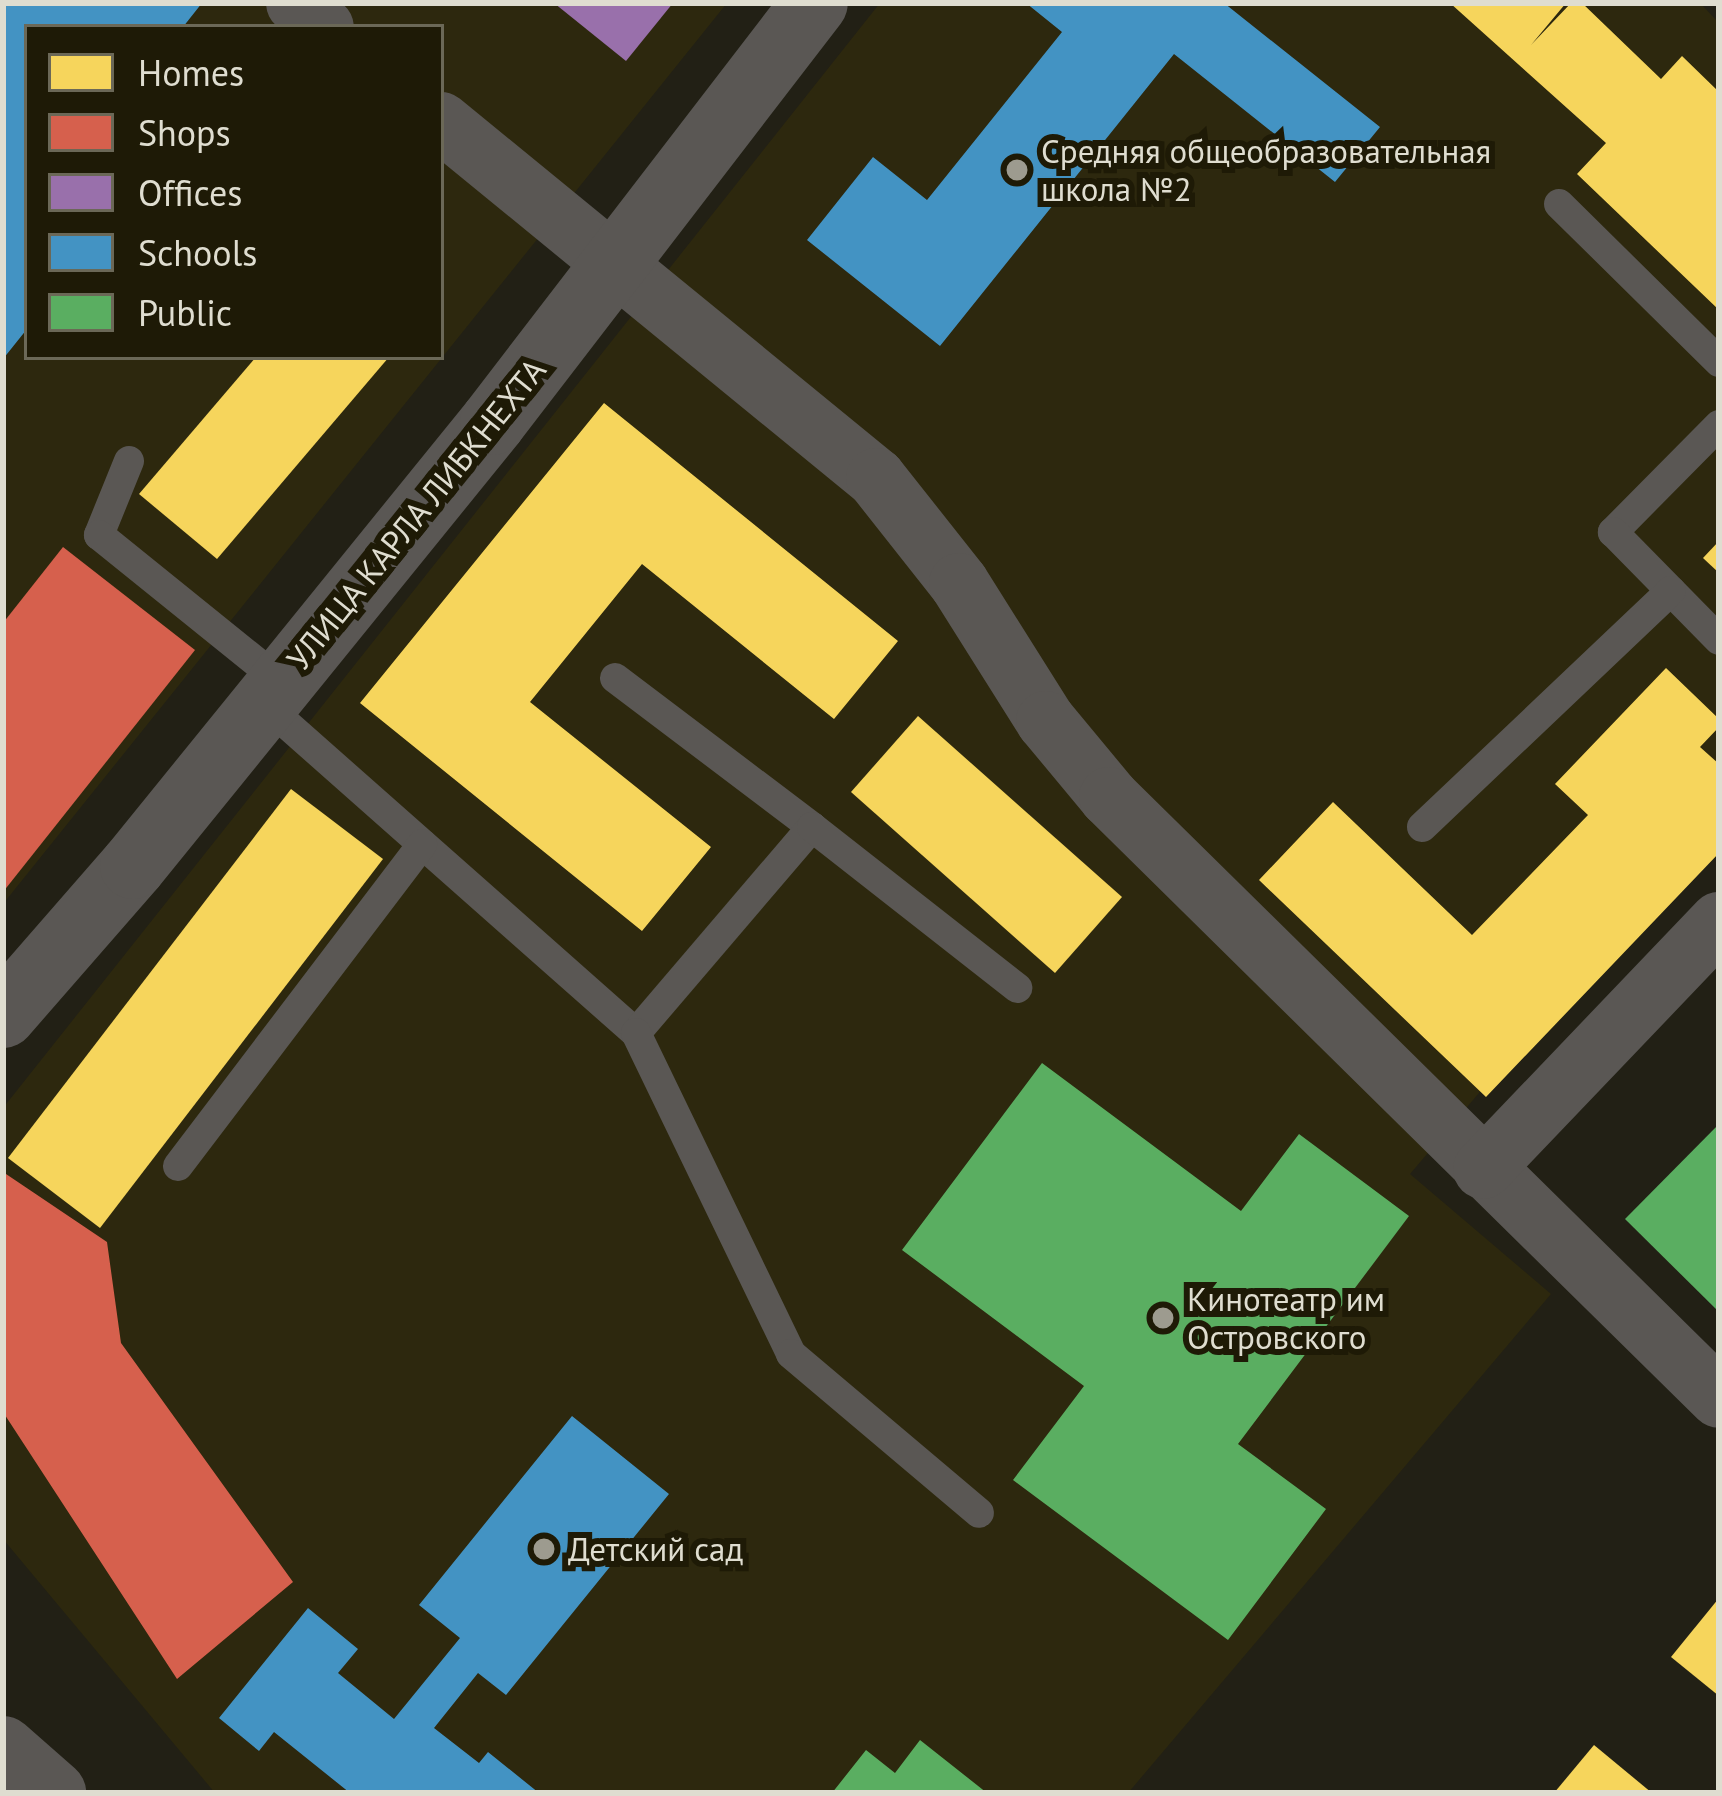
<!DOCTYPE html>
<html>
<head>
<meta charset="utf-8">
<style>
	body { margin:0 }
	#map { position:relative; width:1722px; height:1796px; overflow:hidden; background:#222015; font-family:"PT Sans",sans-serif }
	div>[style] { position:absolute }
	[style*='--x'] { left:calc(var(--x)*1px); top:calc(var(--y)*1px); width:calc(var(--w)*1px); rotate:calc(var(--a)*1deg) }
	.built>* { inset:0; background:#2d280e }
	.homes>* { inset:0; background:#f6d55c }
	.shops>* { inset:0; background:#d6604d }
	.offices>* { inset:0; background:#9970ab }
	.schools>* { inset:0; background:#4393c3 }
	.public>* { inset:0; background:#5aae61 }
	.service>* { height:30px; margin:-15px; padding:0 15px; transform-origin:15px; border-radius:15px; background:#5a5754 }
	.minor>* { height:60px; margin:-30px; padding:0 30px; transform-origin:30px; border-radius:30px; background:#5a5754 }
	.tertiary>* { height:66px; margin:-33px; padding:0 33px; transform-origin:33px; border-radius:33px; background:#5a5754 }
	.dots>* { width:33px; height:33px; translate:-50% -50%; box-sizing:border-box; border:6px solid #1e1a06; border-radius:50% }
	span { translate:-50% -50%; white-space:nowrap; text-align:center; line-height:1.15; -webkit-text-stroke:12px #1e1a06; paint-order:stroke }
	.poi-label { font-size:33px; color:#dfddd0 }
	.left { translate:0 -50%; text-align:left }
	.street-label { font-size:33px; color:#dfddd0 }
	.frame { position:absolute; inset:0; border:6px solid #dfddd0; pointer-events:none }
	.legend { position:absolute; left:24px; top:24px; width:420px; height:336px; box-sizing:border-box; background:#1e1a06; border:3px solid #6b6857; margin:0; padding:15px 21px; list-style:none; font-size:36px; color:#dfddd0 }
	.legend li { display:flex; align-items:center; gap:24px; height:60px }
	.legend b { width:60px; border:3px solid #6b6857 }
</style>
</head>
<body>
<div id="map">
	<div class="built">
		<i style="clip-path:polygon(evenodd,3px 3px,727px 3px,3px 904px,3px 3px,27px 27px,441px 27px,441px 357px,27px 357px,27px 27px)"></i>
		<i style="clip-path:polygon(880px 3px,1700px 3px,1719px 23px,1719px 811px,1410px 1174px,1551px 1294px,1128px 1793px,215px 1793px,3px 1539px,3px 1108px)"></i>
	</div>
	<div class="homes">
		<i style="clip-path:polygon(1450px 3px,1566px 3px,1531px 45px,1571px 3px,1582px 3px,1661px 79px,1682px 56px,1719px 92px,1719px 310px,1577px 174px,1606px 143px)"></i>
		<i style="clip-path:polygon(256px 357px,389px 357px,217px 559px,139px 494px)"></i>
		<i style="clip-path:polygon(604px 403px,898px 641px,834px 719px,642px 564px,530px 702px,711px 847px,642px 931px,360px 703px)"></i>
		<i style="clip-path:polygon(1719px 541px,1719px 573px,1703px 558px)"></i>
		<i style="clip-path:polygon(1666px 668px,1719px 719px,1719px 727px,1700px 747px,1719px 764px,1719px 853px,1486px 1097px,1259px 880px,1333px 802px,1472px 935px,1588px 815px,1555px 784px)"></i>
		<i style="clip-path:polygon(918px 716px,1122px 897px,1055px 973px,851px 792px)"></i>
		<i style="clip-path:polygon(291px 789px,383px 859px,100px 1228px,8px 1158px)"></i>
		<i style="clip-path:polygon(1719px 1598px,1719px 1696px,1671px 1657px)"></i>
		<i style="clip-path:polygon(1594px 1745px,1652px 1793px,1554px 1793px)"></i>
	</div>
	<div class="shops">
		<i style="clip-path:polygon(63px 547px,195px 650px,3px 892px,3px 623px)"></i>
		<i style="clip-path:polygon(6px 1174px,107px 1242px,121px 1343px,293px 1582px,177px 1679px,3px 1412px)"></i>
	</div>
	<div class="offices">
		<i style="clip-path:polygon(554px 3px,673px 3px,626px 61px)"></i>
	</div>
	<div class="schools">
		<i style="clip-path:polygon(3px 3px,202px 3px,183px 27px,27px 27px,27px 329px,3px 359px)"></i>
		<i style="clip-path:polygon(1026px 3px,1224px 3px,1380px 127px,1335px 182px,1174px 54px,940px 346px,807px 240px,873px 157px,927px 200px,1062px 32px)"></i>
		<i style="clip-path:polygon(572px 1416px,669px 1494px,506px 1695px,478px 1673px,434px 1728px,479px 1763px,488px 1752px,539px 1793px,350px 1793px,274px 1732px,259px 1751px,219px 1718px,308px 1608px,358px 1649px,338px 1673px,394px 1719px,460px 1638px,419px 1605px)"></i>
	</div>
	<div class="public">
		<i style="clip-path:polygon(1042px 1063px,1241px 1211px,1299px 1134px,1409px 1216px,1238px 1444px,1326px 1509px,1228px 1640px,1013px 1480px,1084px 1386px,902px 1250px)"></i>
		<i style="clip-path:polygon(1719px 1124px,1719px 1312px,1625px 1219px)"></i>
		<i style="clip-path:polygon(920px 1740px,987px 1793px,832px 1793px,866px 1750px,895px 1773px)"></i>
	</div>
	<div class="service">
		<i style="--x:1559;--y:204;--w:225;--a:44.6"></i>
		<i style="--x:1719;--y:425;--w:151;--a:134.7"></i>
		<i style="--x:1613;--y:532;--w:151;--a:45.5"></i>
		<i style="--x:129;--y:461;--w:80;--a:112.1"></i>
		<i style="--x:99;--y:535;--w:234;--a:38.9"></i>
		<i style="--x:615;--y:678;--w:247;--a:37.1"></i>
		<i style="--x:264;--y:704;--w:497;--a:41.5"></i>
		<i style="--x:636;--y:1033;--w:271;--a:-49.5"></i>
		<i style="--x:812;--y:827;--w:261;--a:38.1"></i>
		<i style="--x:1422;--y:827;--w:343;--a:-43.5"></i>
		<i style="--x:636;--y:1033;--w:356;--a:64.2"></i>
		<i style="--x:791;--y:1354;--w:246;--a:40.2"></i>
		<i style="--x:178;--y:1166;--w:404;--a:-52.8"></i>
	</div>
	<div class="minor">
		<i style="--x:296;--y:3;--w:37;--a:41"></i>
		<i style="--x:441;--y:122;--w:562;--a:39.3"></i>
		<i style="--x:876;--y:478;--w:134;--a:51.7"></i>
		<i style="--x:959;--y:583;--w:163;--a:57.8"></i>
		<i style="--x:1046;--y:721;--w:99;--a:50.3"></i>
		<i style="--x:1109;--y:797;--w:856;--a:44.57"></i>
		<i style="--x:1483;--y:1169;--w:342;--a:-46.3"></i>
	</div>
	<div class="tertiary">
		<i style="--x:3;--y:1015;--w:198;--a:-48.9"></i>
		<i style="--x:133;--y:866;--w:572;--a:-50.96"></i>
		<i style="--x:493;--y:422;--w:528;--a:-52.46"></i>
		<i style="--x:3;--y:1749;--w:67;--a:41.3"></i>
	</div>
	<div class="dots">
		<i style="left:1017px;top:170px;background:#9d9b8f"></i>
		<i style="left:1163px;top:1318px;background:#9d9b8f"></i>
		<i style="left:544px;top:1549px;background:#9d9b8f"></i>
	</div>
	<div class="poi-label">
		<span class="left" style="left:1041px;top:170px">Средняя общеобразовательная<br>школа №2</span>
		<span class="left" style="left:1187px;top:1318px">Кинотеатр им<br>Островского</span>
		<span class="left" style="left:568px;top:1549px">Детский сад</span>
	</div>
	<div class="street-label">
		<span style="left:416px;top:514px;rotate:-51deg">УЛИЦА КАРЛА ЛИБКНЕХТА</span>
	</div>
	<div class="frame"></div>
	<ul class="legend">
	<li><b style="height:33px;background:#f6d55c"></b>Homes</li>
	<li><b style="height:33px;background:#d6604d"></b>Shops</li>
	<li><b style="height:33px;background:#9970ab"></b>Offices</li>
	<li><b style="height:33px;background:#4393c3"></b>Schools</li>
	<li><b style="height:33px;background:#5aae61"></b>Public</li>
	</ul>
</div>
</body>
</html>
